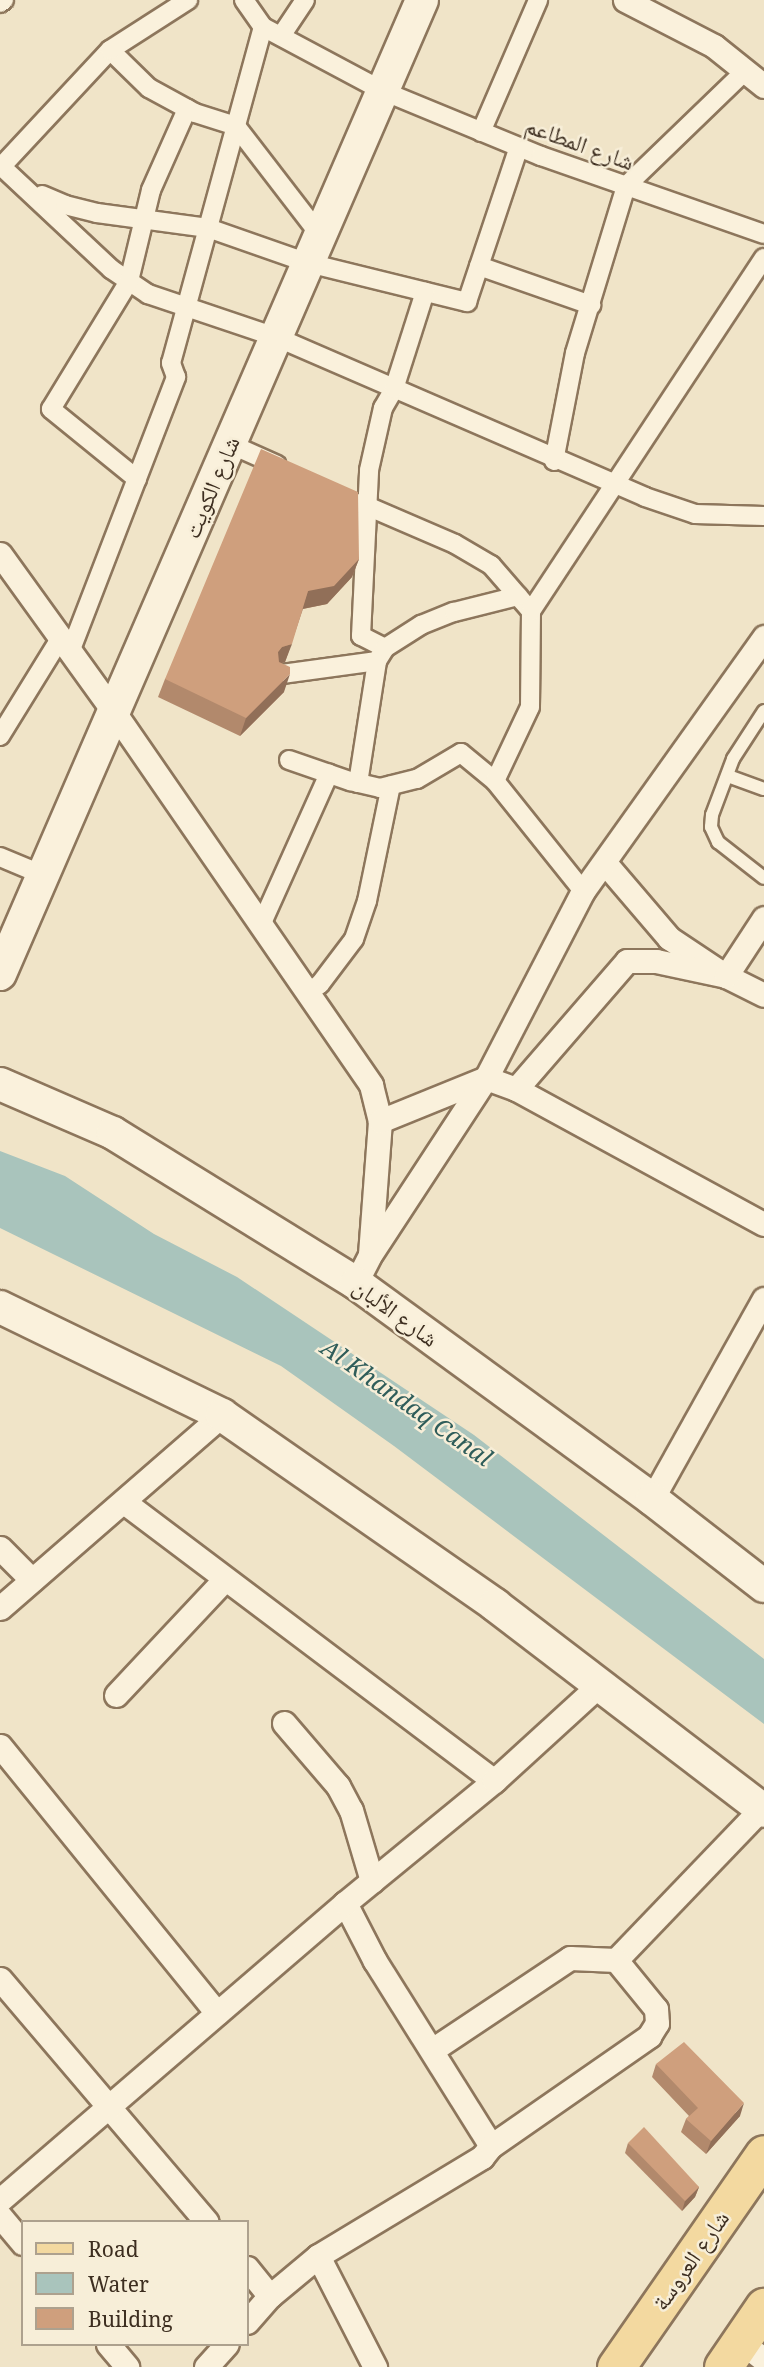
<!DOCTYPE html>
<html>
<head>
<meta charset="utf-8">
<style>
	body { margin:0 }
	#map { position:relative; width:764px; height:2367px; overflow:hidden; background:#f0e4c8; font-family:"Noto Serif","Noto Naskh Arabic",serif }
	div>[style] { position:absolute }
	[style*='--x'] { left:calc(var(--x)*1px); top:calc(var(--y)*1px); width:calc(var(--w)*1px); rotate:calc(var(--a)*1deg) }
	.water>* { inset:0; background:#a9c4bc }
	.roads { filter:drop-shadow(2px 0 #8d765c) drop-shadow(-2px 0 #8d765c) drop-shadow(0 2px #8d765c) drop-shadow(0 -2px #8d765c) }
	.service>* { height:12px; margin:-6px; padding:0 6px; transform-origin:6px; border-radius:6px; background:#faf1dc }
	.pedestrian>* { height:18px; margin:-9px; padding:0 9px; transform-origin:9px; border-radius:9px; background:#faf1dc }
	.minor>* { height:23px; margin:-11.5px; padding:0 11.5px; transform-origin:11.5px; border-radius:11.5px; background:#faf1dc }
	.secondary>* { height:32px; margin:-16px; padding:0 16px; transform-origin:16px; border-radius:16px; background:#faf1dc }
	.primary>* { height:37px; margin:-18.5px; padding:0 18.5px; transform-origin:18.5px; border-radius:18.5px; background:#f3d9a0 }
	.wall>* { inset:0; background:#b2896c }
	.shaded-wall>* { inset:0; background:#916f58 }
	.building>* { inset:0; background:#cf9f7d }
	span { translate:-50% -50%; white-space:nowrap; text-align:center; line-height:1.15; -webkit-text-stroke:5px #f7eed8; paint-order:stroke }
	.street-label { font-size:23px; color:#3d2e20 }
	.water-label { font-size:24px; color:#2f5d5a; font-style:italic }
	.legend { position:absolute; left:21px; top:2220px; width:228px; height:126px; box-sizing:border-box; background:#f7eed8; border:2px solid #ada18e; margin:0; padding:9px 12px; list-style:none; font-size:21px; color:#3d2e20 }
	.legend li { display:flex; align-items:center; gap:14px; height:35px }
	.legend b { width:35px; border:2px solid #ada18e }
</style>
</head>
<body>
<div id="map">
	<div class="water">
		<i style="clip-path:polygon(0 1151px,65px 1176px,154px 1234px,237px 1277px,474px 1435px,764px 1659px,764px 1724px,394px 1446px,281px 1366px,0 1228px)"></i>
	</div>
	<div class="roads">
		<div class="service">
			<i style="--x:764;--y:711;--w:57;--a:122.9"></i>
			<i style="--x:733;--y:759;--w:60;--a:110.6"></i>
			<i style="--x:712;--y:815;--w:12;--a:95"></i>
			<i style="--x:711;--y:827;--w:17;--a:65"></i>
			<i style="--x:718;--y:842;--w:58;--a:38"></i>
			<i style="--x:728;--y:776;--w:38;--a:20"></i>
		</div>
		<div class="pedestrian">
			<i style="--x:244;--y:0;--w:33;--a:55"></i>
			<i style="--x:263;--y:27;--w:136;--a:28.1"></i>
			<i style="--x:383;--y:91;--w:171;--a:22.4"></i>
			<i style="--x:541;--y:156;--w:236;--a:19.3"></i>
			<i style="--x:0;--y:3;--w:5;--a:-37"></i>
			<i style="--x:281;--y:36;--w:43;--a:-56.3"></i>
			<i style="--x:110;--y:50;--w:54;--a:44.3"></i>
			<i style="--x:149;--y:88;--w:52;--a:28.5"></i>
			<i style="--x:195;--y:113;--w:43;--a:17.6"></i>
			<i style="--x:236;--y:126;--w:138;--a:52.4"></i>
			<i style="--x:481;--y:132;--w:144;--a:-66.6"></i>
			<i style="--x:1;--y:166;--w:151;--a:43.1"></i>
			<i style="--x:111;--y:269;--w:45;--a:34"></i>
			<i style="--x:148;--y:294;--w:135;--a:18.6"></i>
			<i style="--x:276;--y:337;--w:402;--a:23.4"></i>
			<i style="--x:645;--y:497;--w:53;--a:18.8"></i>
			<i style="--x:695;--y:514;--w:69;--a:1.7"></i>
			<i style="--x:0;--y:168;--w:161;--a:-47"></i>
			<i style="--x:110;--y:50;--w:93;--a:-32.7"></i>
			<i style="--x:42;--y:195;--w:25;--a:23"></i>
			<i style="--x:65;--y:205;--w:33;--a:14"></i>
			<i style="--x:97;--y:213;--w:112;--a:7.7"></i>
			<i style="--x:208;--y:228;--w:106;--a:19.3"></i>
			<i style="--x:308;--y:263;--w:164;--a:13.8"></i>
			<i style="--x:467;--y:302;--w:163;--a:-71.5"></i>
			<i style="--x:479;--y:266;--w:119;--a:19.2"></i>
			<i style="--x:230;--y:444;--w:51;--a:24.1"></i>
			<i style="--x:554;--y:461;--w:110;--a:-79"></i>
			<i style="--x:575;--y:353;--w:175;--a:-73"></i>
			<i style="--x:626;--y:186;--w:165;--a:-44"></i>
			<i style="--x:137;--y:479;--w:111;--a:-140.9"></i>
			<i style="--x:51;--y:409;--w:150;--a:-58.6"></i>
			<i style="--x:129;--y:281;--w:94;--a:-76.4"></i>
			<i style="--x:151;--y:190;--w:89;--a:-66"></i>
			<i style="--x:360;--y:503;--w:103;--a:23.3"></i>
			<i style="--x:455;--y:544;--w:42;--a:30.3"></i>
			<i style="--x:491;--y:565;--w:61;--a:49"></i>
			<i style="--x:385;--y:648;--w:27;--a:-153"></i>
			<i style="--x:361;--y:636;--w:166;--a:-87.2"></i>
			<i style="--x:369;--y:470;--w:64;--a:-77.3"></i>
			<i style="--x:383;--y:408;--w:22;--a:-60"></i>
			<i style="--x:394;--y:389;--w:102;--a:-72.3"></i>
			<i style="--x:70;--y:652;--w:295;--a:-68.9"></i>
			<i style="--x:176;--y:377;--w:15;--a:-110"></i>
			<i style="--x:171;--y:363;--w:348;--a:-74.7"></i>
			<i style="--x:282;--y:674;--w:96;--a:-7.8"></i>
			<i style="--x:0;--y:736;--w:114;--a:-58.3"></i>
			<i style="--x:289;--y:760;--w:65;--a:19"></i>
			<i style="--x:350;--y:781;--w:31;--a:13"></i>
			<i style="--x:380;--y:788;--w:38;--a:-14"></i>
			<i style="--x:417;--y:779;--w:51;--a:-30.6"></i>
			<i style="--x:461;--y:753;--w:44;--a:39.5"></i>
			<i style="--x:495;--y:781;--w:141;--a:51.3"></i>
			<i style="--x:495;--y:781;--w:82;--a:-64.7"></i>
			<i style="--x:530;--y:707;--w:96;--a:-89.4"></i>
			<i style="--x:531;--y:611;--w:423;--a:-56.6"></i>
			<i style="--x:358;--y:783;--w:123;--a:-81.1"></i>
			<i style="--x:377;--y:661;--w:15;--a:-58"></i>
			<i style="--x:385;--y:648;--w:43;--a:-32.6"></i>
			<i style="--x:421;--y:625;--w:35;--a:-22"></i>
			<i style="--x:454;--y:612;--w:66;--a:-14"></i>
			<i style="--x:0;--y:857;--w:47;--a:22.7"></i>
			<i style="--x:261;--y:925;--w:166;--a:-65.8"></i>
			<i style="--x:308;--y:993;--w:15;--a:-37"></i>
			<i style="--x:320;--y:984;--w:56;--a:-52.9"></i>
			<i style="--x:354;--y:939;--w:40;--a:-71.1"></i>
			<i style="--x:367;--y:901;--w:118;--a:-78.3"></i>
		</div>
		<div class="minor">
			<i style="--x:625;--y:0;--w:100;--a:27.3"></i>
			<i style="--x:714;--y:46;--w:64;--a:38.7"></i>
			<i style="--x:0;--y:554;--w:195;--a:54.2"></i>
			<i style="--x:114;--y:712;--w:453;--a:55.4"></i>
			<i style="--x:371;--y:1085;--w:37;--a:76"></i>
			<i style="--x:380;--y:1121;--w:134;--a:94.3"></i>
			<i style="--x:370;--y:1255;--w:31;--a:117"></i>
			<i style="--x:605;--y:863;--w:99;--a:49.5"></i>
			<i style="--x:669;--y:938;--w:69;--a:33.7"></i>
			<i style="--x:726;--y:976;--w:42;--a:26.6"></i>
			<i style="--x:516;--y:1089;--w:169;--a:-49.1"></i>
			<i style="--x:627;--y:961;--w:29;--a:0"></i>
			<i style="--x:656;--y:961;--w:72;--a:12.1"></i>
			<i style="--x:726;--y:976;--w:69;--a:-56.8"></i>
			<i style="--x:380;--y:1121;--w:114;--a:-22.1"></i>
			<i style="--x:486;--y:1078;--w:211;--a:-62.6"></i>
			<i style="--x:583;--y:891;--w:312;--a:-54.5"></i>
			<i style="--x:372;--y:1252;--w:208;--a:-56.8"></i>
			<i style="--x:486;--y:1078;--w:32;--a:20"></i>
			<i style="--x:516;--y:1089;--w:282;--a:28.6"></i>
			<i style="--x:652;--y:1499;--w:229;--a:-60.8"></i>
			<i style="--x:124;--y:1502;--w:463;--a:37"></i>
			<i style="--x:0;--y:1548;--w:45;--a:45"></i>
			<i style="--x:0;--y:1608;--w:294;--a:-41"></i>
			<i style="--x:116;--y:1695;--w:159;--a:-46.8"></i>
			<i style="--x:284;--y:1723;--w:83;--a:49.4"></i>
			<i style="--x:338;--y:1786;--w:27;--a:62"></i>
			<i style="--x:351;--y:1810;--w:74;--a:73.5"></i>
			<i style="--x:0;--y:1746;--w:344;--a:50.9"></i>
			<i style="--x:345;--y:1903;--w:65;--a:62.7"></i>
			<i style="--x:375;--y:1961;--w:218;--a:57.9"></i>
			<i style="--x:616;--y:1960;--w:209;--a:-46.2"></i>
			<i style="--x:0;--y:1979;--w:319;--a:49.6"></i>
			<i style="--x:0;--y:2200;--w:455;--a:-40.7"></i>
			<i style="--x:345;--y:1903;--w:193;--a:-39.3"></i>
			<i style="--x:494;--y:1781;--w:142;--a:-42.4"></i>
			<i style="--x:0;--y:2216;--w:35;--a:50"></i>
			<i style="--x:318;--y:2256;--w:125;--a:62.8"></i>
			<i style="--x:247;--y:2268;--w:36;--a:51"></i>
			<i style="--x:247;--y:2322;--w:35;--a:-49"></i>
			<i style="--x:270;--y:2296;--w:62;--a:-39.8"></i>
			<i style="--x:318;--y:2256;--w:192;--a:-31.1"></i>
			<i style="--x:482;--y:2157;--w:14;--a:-51"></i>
			<i style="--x:491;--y:2146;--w:193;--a:-34.8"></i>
			<i style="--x:649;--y:2036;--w:15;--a:-58"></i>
			<i style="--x:657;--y:2023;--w:14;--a:-94"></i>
			<i style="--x:656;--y:2009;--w:63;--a:-129.2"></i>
			<i style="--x:616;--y:1960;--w:46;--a:-177.5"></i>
			<i style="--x:570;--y:1958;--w:166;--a:146.3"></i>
			<i style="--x:740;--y:2341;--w:31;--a:38"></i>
			<i style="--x:108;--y:2344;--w:30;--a:50"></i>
			<i style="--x:206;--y:2367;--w:31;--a:-48"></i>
		</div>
		<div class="secondary">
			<i style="--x:0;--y:974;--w:1061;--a:-66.57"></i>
			<i style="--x:0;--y:1084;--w:123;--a:23.4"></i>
			<i style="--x:113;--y:1133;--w:286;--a:31.7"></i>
			<i style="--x:356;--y:1283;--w:366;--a:36.1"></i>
			<i style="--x:652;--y:1499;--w:142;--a:37.8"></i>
			<i style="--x:0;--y:1307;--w:247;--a:25.9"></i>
			<i style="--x:222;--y:1415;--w:333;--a:34.8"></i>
			<i style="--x:495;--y:1605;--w:339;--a:37.4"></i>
		</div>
		<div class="primary">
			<i style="--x:616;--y:2367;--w:259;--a:-55.2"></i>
			<i style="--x:723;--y:2367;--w:73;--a:-55.7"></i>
		</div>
	</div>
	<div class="wall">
		<i style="clip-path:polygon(359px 559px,352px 577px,327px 604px,303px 609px,285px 662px,281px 663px,284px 692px,240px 736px,158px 697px,165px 679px)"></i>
		<i style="clip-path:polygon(656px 2064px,740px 2116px,706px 2154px,681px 2132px,686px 2119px,689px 2116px,652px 2077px)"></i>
		<i style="clip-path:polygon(628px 2143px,699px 2187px,695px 2197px,682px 2211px,625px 2153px)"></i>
	</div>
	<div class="shaded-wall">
		<i style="clip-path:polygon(359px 559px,352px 577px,327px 604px,302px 609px,308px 591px)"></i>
		<i style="clip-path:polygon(292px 644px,285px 662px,276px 665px,278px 652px,282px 647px)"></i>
		<i style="clip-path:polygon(290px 674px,284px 692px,240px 736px,246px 718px)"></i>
		<i style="clip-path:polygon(744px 2103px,740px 2116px,706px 2154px,711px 2141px)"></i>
		<i style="clip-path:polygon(699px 2187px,695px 2197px,682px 2211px,685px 2201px)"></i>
	</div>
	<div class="building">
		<i style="clip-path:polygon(261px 449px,358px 492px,359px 559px,334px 586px,308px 591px,292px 644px,282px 647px,278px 652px,279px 662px,290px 667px,290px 674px,246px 718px,165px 679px)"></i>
		<i style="clip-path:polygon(684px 2042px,744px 2103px,711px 2141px,686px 2119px,698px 2108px,656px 2064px)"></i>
		<i style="clip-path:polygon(644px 2127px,699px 2187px,685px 2201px,628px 2143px)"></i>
	</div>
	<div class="street-label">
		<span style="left:580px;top:143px;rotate:20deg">شارع المطاعم</span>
		<span style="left:211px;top:487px;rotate:-67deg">شارع الكويت</span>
		<span style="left:396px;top:1312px;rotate:36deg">شارع الألبان</span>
		<span style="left:690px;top:2260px;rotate:-55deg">شارع العروسة</span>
	</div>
	<div class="water-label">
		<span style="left:407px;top:1402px;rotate:35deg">Al Khandaq Canal</span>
	</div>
	<ul class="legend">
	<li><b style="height:9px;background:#f3d9a0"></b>Road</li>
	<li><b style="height:19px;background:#a9c4bc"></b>Water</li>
	<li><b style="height:19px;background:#cf9f7d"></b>Building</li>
	</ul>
</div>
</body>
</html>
